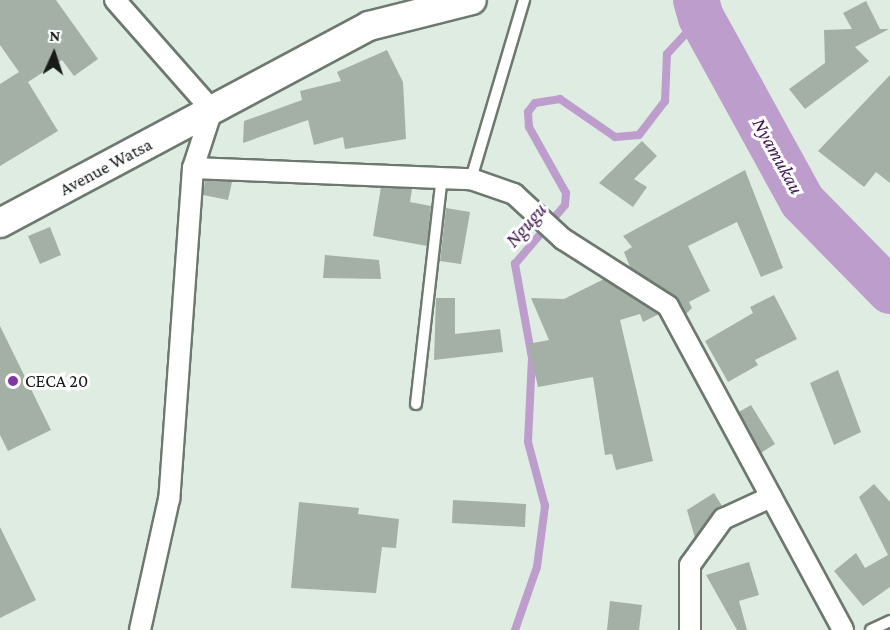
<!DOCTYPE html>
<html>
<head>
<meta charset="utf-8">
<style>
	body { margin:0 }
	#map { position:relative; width:890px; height:630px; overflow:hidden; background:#dfece2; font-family:"Crimson Pro",serif }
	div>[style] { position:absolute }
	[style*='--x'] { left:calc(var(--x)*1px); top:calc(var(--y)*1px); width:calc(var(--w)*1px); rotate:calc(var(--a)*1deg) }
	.stream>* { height:8px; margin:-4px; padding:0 4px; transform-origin:4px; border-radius:4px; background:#bc9dcc }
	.river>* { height:46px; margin:-23px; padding:0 23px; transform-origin:23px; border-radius:23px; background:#bc9dcc }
	.building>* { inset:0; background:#a4b0a6 }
	.roads { filter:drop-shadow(2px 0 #6d786f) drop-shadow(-2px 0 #6d786f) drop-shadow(0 2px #6d786f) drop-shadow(0 -2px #6d786f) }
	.lane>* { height:10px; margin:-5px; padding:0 5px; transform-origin:5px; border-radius:5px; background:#fff }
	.street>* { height:20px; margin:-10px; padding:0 10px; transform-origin:10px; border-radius:10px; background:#fff }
	.secondary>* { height:28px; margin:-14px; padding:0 14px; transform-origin:14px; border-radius:14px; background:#fff }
	.dots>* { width:16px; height:16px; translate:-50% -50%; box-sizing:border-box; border:3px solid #fff; border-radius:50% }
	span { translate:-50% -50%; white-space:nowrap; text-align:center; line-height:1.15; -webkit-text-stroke:6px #fff; paint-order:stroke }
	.street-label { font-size:18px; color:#171c18 }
	.poi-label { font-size:18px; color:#171c18 }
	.left { translate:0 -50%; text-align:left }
	.water-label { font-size:20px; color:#3e174f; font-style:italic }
	.north { position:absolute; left:24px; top:24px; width:60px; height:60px; -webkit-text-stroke:4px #fff; paint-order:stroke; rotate:3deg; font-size:16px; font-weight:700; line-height:24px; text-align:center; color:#171c18 }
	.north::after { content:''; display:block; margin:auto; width:21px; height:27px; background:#171c18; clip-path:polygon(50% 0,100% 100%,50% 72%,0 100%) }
</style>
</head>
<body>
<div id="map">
	<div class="stream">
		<i style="--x:515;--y:630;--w:67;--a:-70.8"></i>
		<i style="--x:537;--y:567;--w:62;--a:-82.5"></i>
		<i style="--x:545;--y:506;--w:66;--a:-104.9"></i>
		<i style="--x:528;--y:442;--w:84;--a:-87.3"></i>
		<i style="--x:532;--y:358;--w:96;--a:-100.3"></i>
		<i style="--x:515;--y:264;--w:77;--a:-49.7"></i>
		<i style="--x:565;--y:205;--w:12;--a:-85"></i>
		<i style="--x:566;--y:193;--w:76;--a:-119.3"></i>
		<i style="--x:529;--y:127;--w:15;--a:-94"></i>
		<i style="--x:528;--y:112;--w:11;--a:-52"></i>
		<i style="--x:535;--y:103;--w:25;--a:-9"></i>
		<i style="--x:560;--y:99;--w:67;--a:34.6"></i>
		<i style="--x:615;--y:137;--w:24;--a:-5"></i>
		<i style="--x:639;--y:135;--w:43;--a:-52.6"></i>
		<i style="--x:665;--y:101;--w:47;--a:-87.6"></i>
		<i style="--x:667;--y:54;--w:50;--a:-47.4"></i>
	</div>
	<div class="river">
		<i style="--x:696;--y:0;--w:18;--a:74"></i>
		<i style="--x:701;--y:17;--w:210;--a:61.2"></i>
		<i style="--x:802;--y:201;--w:126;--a:45.6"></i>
	</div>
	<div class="building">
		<i style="clip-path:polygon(0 0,56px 0,98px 59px,74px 76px,62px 60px,28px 82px,58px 131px,0 166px,0 84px,19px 72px,0 45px)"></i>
		<i style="clip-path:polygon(866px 1px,880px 29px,889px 29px,855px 47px,869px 61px,805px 109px,789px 89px,825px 63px,824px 30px,852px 29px,843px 13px)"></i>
		<i style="clip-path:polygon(387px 50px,403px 82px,406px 139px,345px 149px,343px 137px,314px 145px,308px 120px,243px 143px,244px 121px,302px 100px,300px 91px,341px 81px,337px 72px)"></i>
		<i style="clip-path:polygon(890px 75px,890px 183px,876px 172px,864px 187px,818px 151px)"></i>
		<i style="clip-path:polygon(642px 141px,657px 156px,634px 179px,647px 187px,633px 207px,599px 183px)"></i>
		<i style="clip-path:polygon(745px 170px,783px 268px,761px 277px,737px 222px,688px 246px,710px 291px,689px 302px,692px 308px,686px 314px,674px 296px,630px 267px,624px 252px,632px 247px,623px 236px)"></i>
		<i style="clip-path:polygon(205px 180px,232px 182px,228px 200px,203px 195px)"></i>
		<i style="clip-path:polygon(381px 187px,412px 189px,410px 202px,431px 206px,427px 246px,373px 236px)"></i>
		<i style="clip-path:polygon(446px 208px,470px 212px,461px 264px,440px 261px)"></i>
		<i style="clip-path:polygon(50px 227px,61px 255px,40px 264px,28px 236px)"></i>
		<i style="clip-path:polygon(325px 255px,379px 260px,381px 279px,323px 278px)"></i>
		<i style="clip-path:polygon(604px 279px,659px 314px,643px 322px,640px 314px,620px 320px,653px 461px,616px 470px,612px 454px,605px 455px,593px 377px,538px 387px,528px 344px,549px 340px,531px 298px,564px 299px)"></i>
		<i style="clip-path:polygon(774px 295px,797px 339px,755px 360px,758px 365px,728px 382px,705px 341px,753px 313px,750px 307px)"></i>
		<i style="clip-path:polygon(436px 298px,455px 298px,455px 334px,500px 329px,503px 352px,434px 360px)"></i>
		<i style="clip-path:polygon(0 326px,51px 430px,8px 451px,0 435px)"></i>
		<i style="clip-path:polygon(838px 370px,861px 432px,834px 445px,810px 383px)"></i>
		<i style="clip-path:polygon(751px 405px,775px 444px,761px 453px,739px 412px)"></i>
		<i style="clip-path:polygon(874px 484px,890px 502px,890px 587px,863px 606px,834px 571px,856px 553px,865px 568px,888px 555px,859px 497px)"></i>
		<i style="clip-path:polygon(714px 493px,722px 506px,695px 538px,687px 510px)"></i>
		<i style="clip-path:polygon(453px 500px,526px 504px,525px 527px,452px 523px)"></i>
		<i style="clip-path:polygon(299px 502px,359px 508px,358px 514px,399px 519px,396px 548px,382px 547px,376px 593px,291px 588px)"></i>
		<i style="clip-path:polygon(0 527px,36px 600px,0 618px)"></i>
		<i style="clip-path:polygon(749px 562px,759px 595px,739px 601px,747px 630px,737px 630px,706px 575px)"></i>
		<i style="clip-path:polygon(610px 601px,642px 605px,639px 630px,607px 630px)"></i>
	</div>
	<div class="roads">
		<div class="lane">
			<i style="--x:471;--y:179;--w:187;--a:-73.5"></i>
			<i style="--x:416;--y:404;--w:228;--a:-83.5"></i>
			<i style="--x:871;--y:630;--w:21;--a:-25"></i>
		</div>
		<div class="street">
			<i style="--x:115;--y:0;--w:147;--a:48.6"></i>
			<i style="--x:212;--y:110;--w:61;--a:108.1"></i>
			<i style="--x:193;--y:168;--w:332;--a:94.1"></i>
			<i style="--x:169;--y:499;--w:134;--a:102.5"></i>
			<i style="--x:193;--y:168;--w:278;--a:2.3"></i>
			<i style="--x:471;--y:179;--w:46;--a:19.2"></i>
			<i style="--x:514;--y:194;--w:67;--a:42.6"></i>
			<i style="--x:563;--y:239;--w:125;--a:32.5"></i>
			<i style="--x:668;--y:306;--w:368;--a:61.6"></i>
			<i style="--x:690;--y:630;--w:65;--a:-90"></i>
			<i style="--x:690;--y:565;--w:57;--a:-54.3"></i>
			<i style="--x:723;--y:519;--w:53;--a:-24.6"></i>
		</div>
		<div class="secondary">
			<i style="--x:0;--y:223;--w:418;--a:-28.1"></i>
			<i style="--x:369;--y:26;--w:106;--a:-14.2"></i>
		</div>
	</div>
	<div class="dots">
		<i style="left:13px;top:381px;background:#8234a5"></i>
	</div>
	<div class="street-label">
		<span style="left:106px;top:167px;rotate:-28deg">Avenue Watsa</span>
	</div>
	<div class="poi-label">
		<span class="left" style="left:25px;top:381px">CECA 20</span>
	</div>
	<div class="water-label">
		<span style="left:778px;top:156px;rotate:61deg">Nyamukau</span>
		<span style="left:526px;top:225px;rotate:-49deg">Ngugu</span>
	</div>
	<div class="north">N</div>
</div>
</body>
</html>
